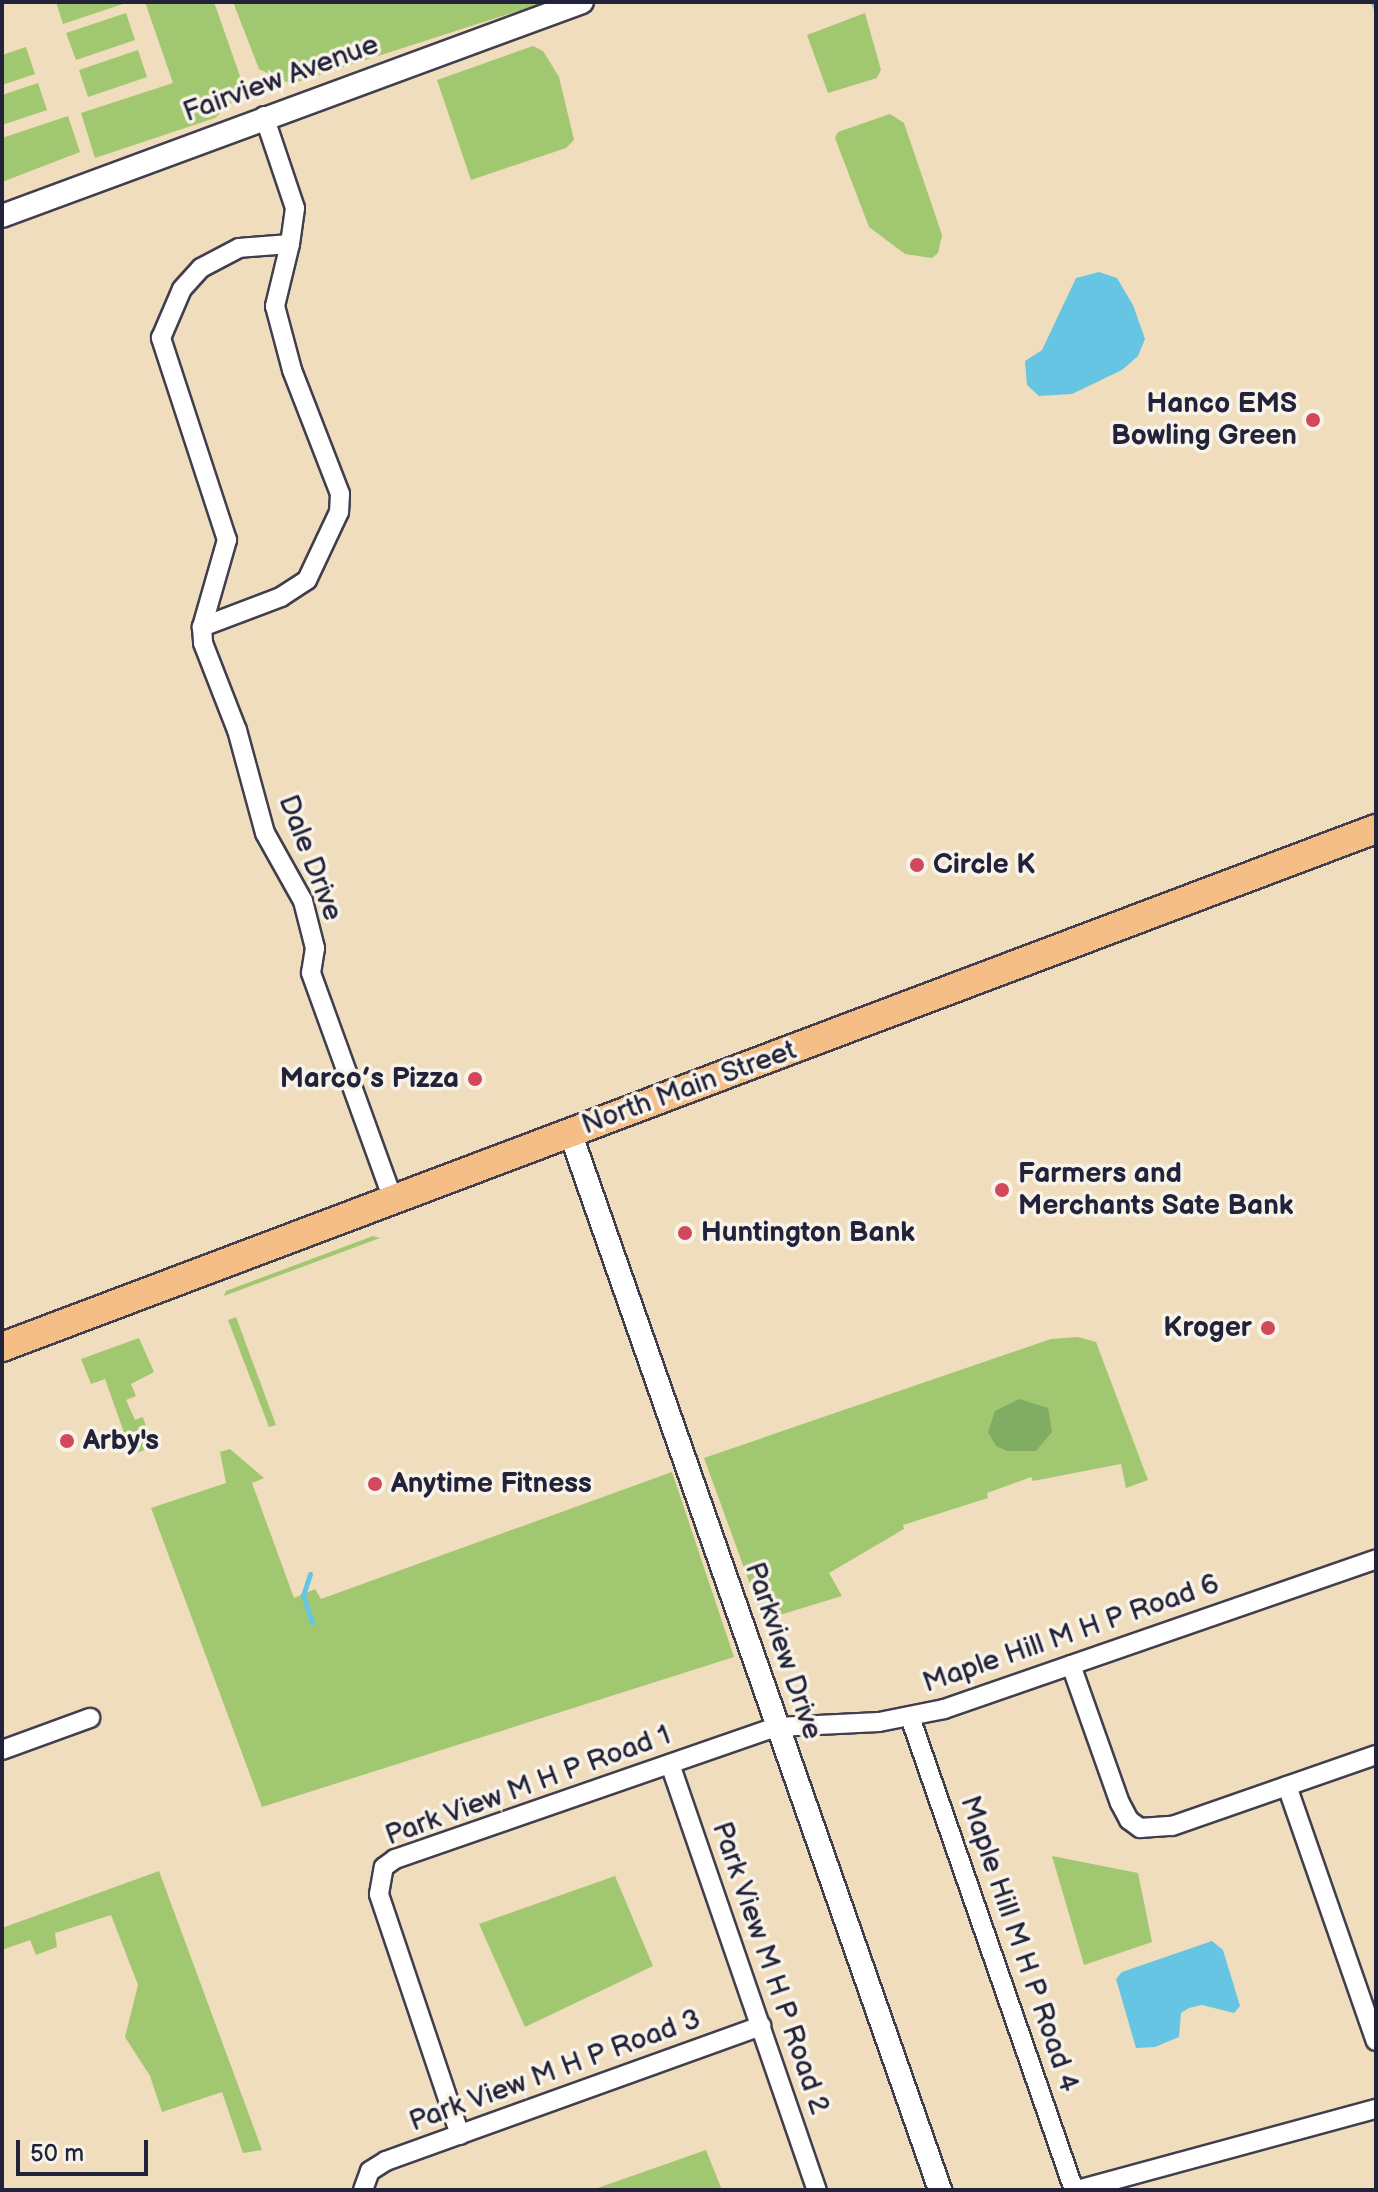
<!DOCTYPE html>
<html>
<head>
<meta charset="utf-8">
<style>
	body { margin:0 }
	#map { position:relative; width:1378px; height:2192px; overflow:hidden; background:#f0ddbd; font-family:"Balsamiq Sans",sans-serif }
	div>[style] { position:absolute }
	[style*='--x'] { left:calc(var(--x)*1px); top:calc(var(--y)*1px); width:calc(var(--w)*1px); rotate:calc(var(--a)*1deg) }
	.green>* { inset:0; background:#a2c771 }
	.forest>* { inset:0; background:#81ac63 }
	.water>* { inset:0; background:#65c5e3 }
	.stream>* { height:5px; margin:-2.5px; padding:0 2.5px; transform-origin:2.5px; border-radius:2.5px; background:#65c5e3 }
	.roads { filter:drop-shadow(2px 0 #413e4e) drop-shadow(-2px 0 #413e4e) drop-shadow(0 2px #413e4e) drop-shadow(0 -2px #413e4e) }
	.minor>* { height:18px; margin:-9px; padding:0 9px; transform-origin:9px; border-radius:9px; background:#fff }
	.tertiary>* { height:22px; margin:-11px; padding:0 11px; transform-origin:11px; border-radius:11px; background:#fff }
	.primary>* { height:28px; margin:-14px; padding:0 14px; transform-origin:14px; border-radius:14px; background:#f6be87 }
	.dots>* { width:22px; height:22px; translate:-50% -50%; box-sizing:border-box; border:4px solid #f7f3e8; border-radius:50% }
	span { translate:-50% -50%; white-space:nowrap; text-align:center; line-height:1.15; -webkit-text-stroke:7px #f7f3e8; paint-order:stroke }
	.street-label { font-size:28px; color:#22223b }
	.poi-label { font-size:28px; color:#22223b; font-weight:700 }
	.right { translate:-100% -50%; text-align:right }
	.left { translate:0 -50%; text-align:left }
	.frame { position:absolute; inset:0; border:4px solid #22223b; pointer-events:none }
	.scale { position:absolute; left:16px; top:2140px; width:132px; height:36px; box-sizing:border-box; border:4px solid #22223b; border-top:0; padding-left:10px; font-size:24px; line-height:28px; white-space:nowrap; color:#22223b; -webkit-text-stroke:6px #f7f3e8; paint-order:stroke }
</style>
</head>
<body>
<div id="map">
	<div class="green">
		<i style="clip-path:polygon(56px 2px,122px 2px,123px 4px,63px 24px)"></i>
		<i style="clip-path:polygon(145px 2px,214px 2px,241px 79px,234px 101px,215px 118px,95px 158px,81px 113px,173px 83px)"></i>
		<i style="clip-path:polygon(233px 2px,546px 2px,291px 84px,259px 69px)"></i>
		<i style="clip-path:polygon(126px 13px,135px 40px,76px 60px,66px 33px)"></i>
		<i style="clip-path:polygon(865px 13px,881px 70px,877px 78px,828px 93px,807px 35px)"></i>
		<i style="clip-path:polygon(533px 46px,543px 51px,559px 77px,574px 140px,566px 148px,471px 180px,437px 80px)"></i>
		<i style="clip-path:polygon(26px 47px,35px 74px,2px 85px,2px 55px)"></i>
		<i style="clip-path:polygon(138px 50px,147px 77px,88px 97px,79px 70px)"></i>
		<i style="clip-path:polygon(38px 83px,47px 110px,2px 125px,2px 95px)"></i>
		<i style="clip-path:polygon(890px 114px,904px 123px,942px 235px,938px 253px,932px 258px,905px 254px,869px 227px,835px 138px,838px 132px)"></i>
		<i style="clip-path:polygon(68px 116px,80px 152px,2px 182px,2px 138px)"></i>
		<i style="clip-path:polygon(373px 1236px,380px 1238px,224px 1296px,226px 1291px)"></i>
		<i style="clip-path:polygon(236px 1317px,276px 1425px,269px 1427px,228px 1320px)"></i>
		<i style="clip-path:polygon(1078px 1337px,1096px 1342px,1148px 1480px,1126px 1488px,1121px 1464px,1033px 1481px,1031px 1477px,987px 1493px,988px 1498px,903px 1525px,904px 1529px,829px 1573px,842px 1596px,763px 1620px,704px 1458px,1051px 1339px)"></i>
		<i style="clip-path:polygon(139px 1338px,154px 1372px,131px 1384px,136px 1396px,126px 1400px,135px 1420px,143px 1417px,152px 1447px,132px 1455px,105px 1379px,91px 1384px,81px 1359px)"></i>
		<i style="clip-path:polygon(230px 1449px,264px 1478px,252px 1483px,294px 1598px,315px 1589px,321px 1599px,672px 1472px,734px 1657px,262px 1807px,151px 1508px,226px 1483px,220px 1452px)"></i>
		<i style="clip-path:polygon(1052px 1856px,1138px 1873px,1152px 1942px,1084px 1965px)"></i>
		<i style="clip-path:polygon(159px 1871px,262px 2150px,243px 2153px,222px 2092px,162px 2112px,150px 2076px,125px 2037px,138px 1985px,111px 1915px,55px 1933px,57px 1947px,36px 1955px,30px 1940px,2px 1950px,2px 1928px)"></i>
		<i style="clip-path:polygon(615px 1876px,653px 1966px,525px 2027px,479px 1924px)"></i>
		<i style="clip-path:polygon(706px 2150px,722px 2190px,592px 2190px)"></i>
	</div>
	<div class="forest">
		<i style="clip-path:polygon(1019px 1399px,1048px 1408px,1052px 1432px,1036px 1451px,1007px 1451px,996px 1446px,988px 1432px,995px 1411px)"></i>
	</div>
	<div class="water">
		<i style="clip-path:polygon(1099px 272px,1117px 278px,1133px 305px,1145px 339px,1138px 356px,1122px 370px,1072px 394px,1039px 396px,1027px 385px,1025px 361px,1042px 350px,1076px 278px)"></i>
		<i style="clip-path:polygon(1212px 1941px,1223px 1950px,1240px 2006px,1234px 2013px,1202px 2005px,1189px 2008px,1181px 2013px,1179px 2037px,1155px 2047px,1136px 2048px,1116px 1979px,1122px 1972px)"></i>
	</div>
	<div class="stream">
		<i style="--x:1373;--y:2;--w:8;--a:67"></i>
		<i style="--x:310;--y:1574;--w:22;--a:108"></i>
		<i style="--x:303;--y:1595;--w:29;--a:72"></i>
	</div>
	<div class="roads">
		<div class="minor">
			<i style="--x:290;--y:244;--w:64;--a:103.6"></i>
			<i style="--x:275;--y:306;--w:66;--a:75.1"></i>
			<i style="--x:292;--y:370;--w:133;--a:68.8"></i>
			<i style="--x:340;--y:494;--w:18;--a:93"></i>
			<i style="--x:339;--y:512;--w:75;--a:115.2"></i>
			<i style="--x:307;--y:580;--w:31;--a:147"></i>
			<i style="--x:281;--y:597;--w:85;--a:159.2"></i>
			<i style="--x:202;--y:627;--w:16;--a:86"></i>
			<i style="--x:203;--y:643;--w:93;--a:68.7"></i>
			<i style="--x:237;--y:730;--w:107;--a:74.8"></i>
			<i style="--x:265;--y:833;--w:78;--a:60.8"></i>
			<i style="--x:303;--y:901;--w:49;--a:75.7"></i>
			<i style="--x:315;--y:948;--w:25;--a:99"></i>
			<i style="--x:311;--y:973;--w:240;--a:70.1"></i>
			<i style="--x:202;--y:627;--w:91;--a:-74"></i>
			<i style="--x:227;--y:540;--w:213;--a:-108.1"></i>
			<i style="--x:161;--y:338;--w:53;--a:-66.8"></i>
			<i style="--x:182;--y:289;--w:28;--a:-48"></i>
			<i style="--x:201;--y:268;--w:43;--a:-27.8"></i>
			<i style="--x:239;--y:248;--w:51;--a:-4.5"></i>
			<i style="--x:290;--y:244;--w:36;--a:-82"></i>
			<i style="--x:295;--y:208;--w:97;--a:-108.6"></i>
			<i style="--x:1071;--y:1665;--w:146;--a:70.5"></i>
			<i style="--x:1120;--y:1803;--w:19;--a:62"></i>
			<i style="--x:1129;--y:1820;--w:14;--a:36"></i>
			<i style="--x:1140;--y:1828;--w:32;--a:-4"></i>
			<i style="--x:1172;--y:1826;--w:216;--a:-19.2"></i>
			<i style="--x:910;--y:1717;--w:501;--a:70.88"></i>
			<i style="--x:2;--y:1750;--w:94;--a:-20"></i>
			<i style="--x:670;--y:1764;--w:451;--a:71"></i>
			<i style="--x:1287;--y:1786;--w:270;--a:70.8"></i>
			<i style="--x:460;--y:2135;--w:254;--a:-108.6"></i>
			<i style="--x:379;--y:1894;--w:27;--a:-80"></i>
			<i style="--x:384;--y:1867;--w:14;--a:-36"></i>
			<i style="--x:395;--y:1859;--w:404;--a:-19.1"></i>
			<i style="--x:777;--y:1727;--w:102;--a:-2.8"></i>
			<i style="--x:879;--y:1722;--w:66;--a:-11.3"></i>
			<i style="--x:944;--y:1709;--w:457;--a:-19.1"></i>
			<i style="--x:363;--y:2190;--w:20;--a:-70"></i>
			<i style="--x:370;--y:2171;--w:19;--a:-32"></i>
			<i style="--x:386;--y:2161;--w:399;--a:-19.8"></i>
			<i style="--x:1077;--y:2190;--w:310;--a:-15.2"></i>
		</div>
		<div class="tertiary">
			<i style="--x:2;--y:216;--w:618;--a:-20.25"></i>
			<i style="--x:570;--y:1132;--w:1121;--a:70.72"></i>
		</div>
		<div class="primary">
			<i style="--x:2;--y:1347;--w:1468;--a:-20.66"></i>
		</div>
	</div>
	<div class="dots">
		<i style="left:1313px;top:420px;background:#d1495b"></i>
		<i style="left:917px;top:865px;background:#d1495b"></i>
		<i style="left:475px;top:1079px;background:#d1495b"></i>
		<i style="left:1002px;top:1190px;background:#d1495b"></i>
		<i style="left:685px;top:1233px;background:#d1495b"></i>
		<i style="left:1268px;top:1328px;background:#d1495b"></i>
		<i style="left:67px;top:1441px;background:#d1495b"></i>
		<i style="left:375px;top:1484px;background:#d1495b"></i>
	</div>
	<div class="street-label">
		<span style="left:281px;top:79px;rotate:-20deg">Fairview Avenue</span>
		<span style="left:310px;top:858px;rotate:69deg">Dale Drive</span>
		<span style="left:689px;top:1088px;rotate:-20deg">North Main Street</span>
		<span style="left:1071px;top:1634px;rotate:-19deg">Maple Hill M H P Road 6</span>
		<span style="left:783px;top:1651px;rotate:71deg">Parkview Drive</span>
		<span style="left:528px;top:1786px;rotate:-20deg">Park View M H P Road 1</span>
		<span style="left:1019px;top:1944px;rotate:71deg">Maple Hill M H P Road 4</span>
		<span style="left:770px;top:1968px;rotate:71deg">Park View M H P Road 2</span>
		<span style="left:555px;top:2071px;rotate:-20deg">Park View M H P Road 3</span>
	</div>
	<div class="poi-label">
		<span class="right" style="left:1297px;top:420px">Hanco EMS<br>Bowling Green</span>
		<span class="left" style="left:933px;top:865px">Circle K</span>
		<span class="right" style="left:459px;top:1079px">Marco’s Pizza</span>
		<span class="left" style="left:1018px;top:1190px">Farmers and<br>Merchants Sate Bank</span>
		<span class="left" style="left:701px;top:1233px">Huntington Bank</span>
		<span class="right" style="left:1252px;top:1328px">Kroger</span>
		<span class="left" style="left:83px;top:1441px">Arby's</span>
		<span class="left" style="left:391px;top:1484px">Anytime Fitness</span>
	</div>
	<div class="frame"></div>
	<div class="scale">50 m</div>
</div>
</body>
</html>
